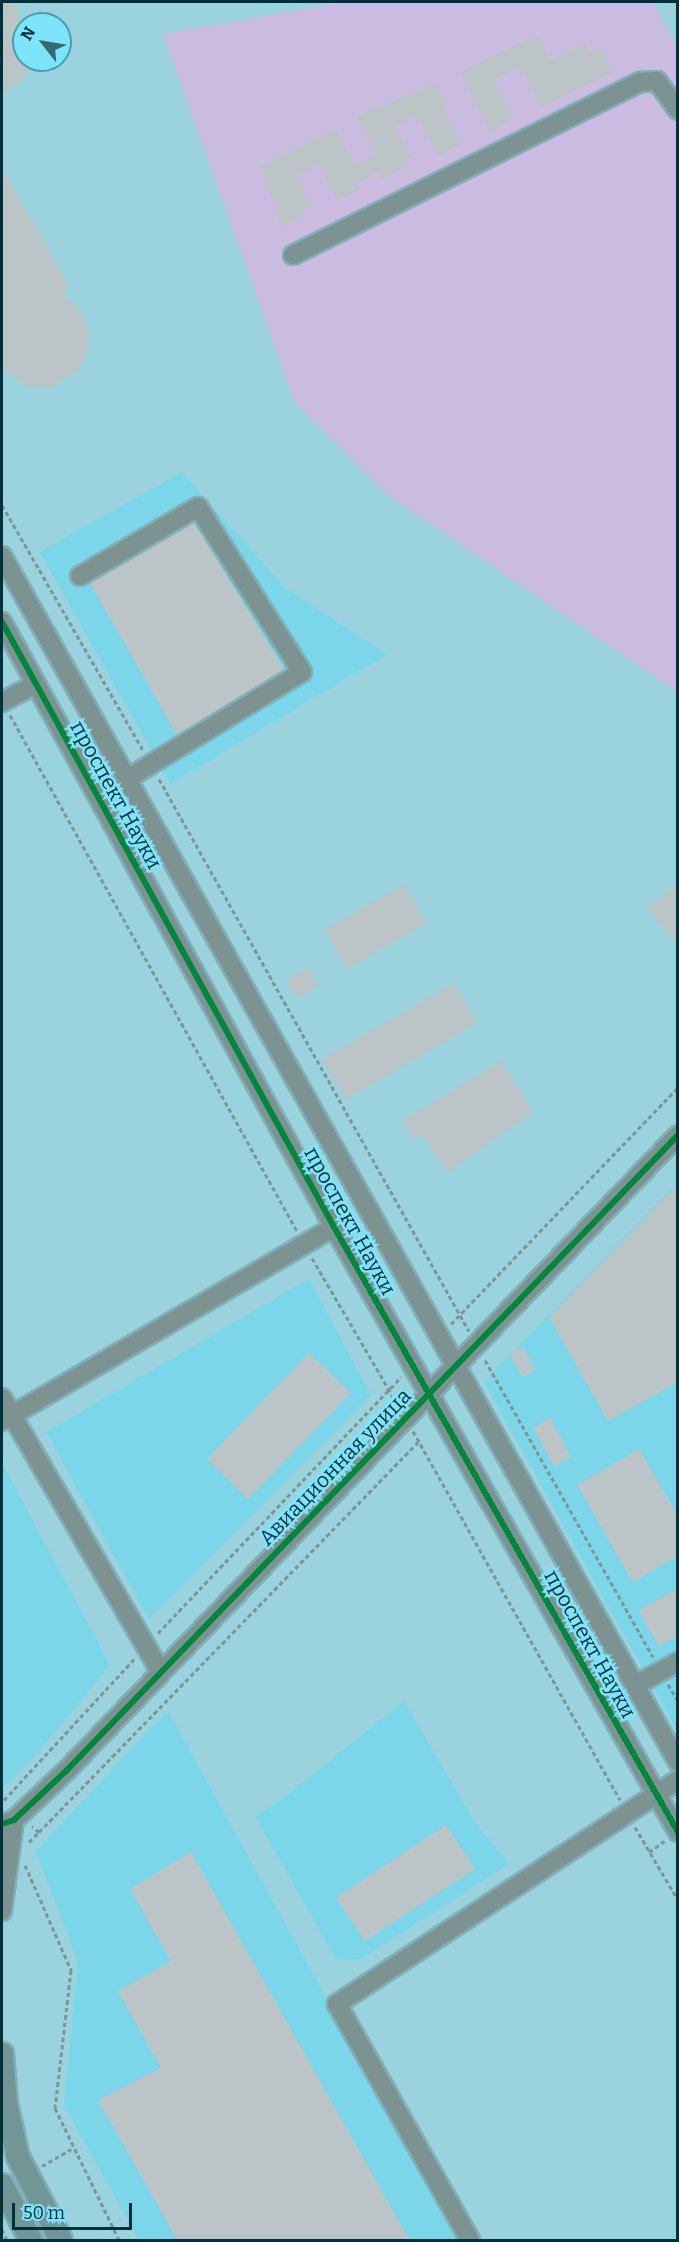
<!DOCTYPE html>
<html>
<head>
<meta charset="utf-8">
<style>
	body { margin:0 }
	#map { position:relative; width:679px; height:2242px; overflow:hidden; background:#9ad2dd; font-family:Bitter,serif }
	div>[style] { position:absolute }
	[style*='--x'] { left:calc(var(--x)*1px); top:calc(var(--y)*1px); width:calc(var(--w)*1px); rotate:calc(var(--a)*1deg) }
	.built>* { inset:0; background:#7cd6e9 }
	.green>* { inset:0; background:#cabbe1 }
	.building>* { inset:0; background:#bbc5c7 }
	.path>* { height:3px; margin-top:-1.5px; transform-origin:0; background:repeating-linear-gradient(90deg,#7b9698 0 4.5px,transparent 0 7.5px) }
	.roads { filter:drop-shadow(2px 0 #81afb7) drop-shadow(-2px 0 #81afb7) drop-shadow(0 2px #81afb7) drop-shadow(0 -2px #81afb7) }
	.minor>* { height:18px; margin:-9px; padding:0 9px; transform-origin:9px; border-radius:9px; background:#7c9391 }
	.major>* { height:22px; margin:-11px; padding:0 11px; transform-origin:11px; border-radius:11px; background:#729596 }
	.cycleway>* { height:6px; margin:-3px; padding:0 3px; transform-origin:3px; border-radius:3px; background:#00873e }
	span { translate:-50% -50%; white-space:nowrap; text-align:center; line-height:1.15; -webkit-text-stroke:5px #7de4fa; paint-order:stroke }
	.street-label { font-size:21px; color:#00313a }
	.frame { position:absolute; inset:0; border:3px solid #00313a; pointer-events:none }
	.north { position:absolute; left:12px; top:12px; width:60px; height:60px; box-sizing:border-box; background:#7de4fa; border:2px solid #4b9cad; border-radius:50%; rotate:301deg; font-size:16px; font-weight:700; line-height:24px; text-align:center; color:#00313a }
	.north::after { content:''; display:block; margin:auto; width:21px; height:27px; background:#366973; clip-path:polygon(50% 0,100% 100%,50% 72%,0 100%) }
	.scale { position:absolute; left:12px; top:2203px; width:120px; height:27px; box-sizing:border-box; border:3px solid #00313a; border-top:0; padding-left:8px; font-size:18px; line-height:21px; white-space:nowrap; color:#00313a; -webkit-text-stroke:4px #7de4fa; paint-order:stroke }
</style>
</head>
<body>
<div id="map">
	<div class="built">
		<i style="clip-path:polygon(182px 472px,283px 586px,387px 654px,170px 784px,40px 552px)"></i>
		<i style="clip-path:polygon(677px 1183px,677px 1730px,484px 1382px)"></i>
		<i style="clip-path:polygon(309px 1279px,371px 1395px,149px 1619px,46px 1432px)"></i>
		<i style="clip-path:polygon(2px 1463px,110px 1665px,42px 1748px,2px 1789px)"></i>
		<i style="clip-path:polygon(404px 1701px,473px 1819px,509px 1864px,361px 1959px,345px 1960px,334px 1956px,255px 1816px,282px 1799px)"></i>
		<i style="clip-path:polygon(168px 1710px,185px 1742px,460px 2240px,139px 2240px,64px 2105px,78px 1962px,36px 1851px)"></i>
	</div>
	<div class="green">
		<i style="clip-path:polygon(345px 2px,653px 2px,678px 48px,677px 692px,387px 494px,295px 403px,163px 34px)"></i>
	</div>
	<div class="building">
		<i style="clip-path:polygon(2px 2px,16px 2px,24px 60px,29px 72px,2px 95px)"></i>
		<i style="clip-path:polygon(538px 34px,550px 60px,585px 43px,589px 52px,601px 46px,613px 72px,541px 107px,521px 67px,494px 79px,513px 119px,490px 132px,460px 72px)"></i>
		<i style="clip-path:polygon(436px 83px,447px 109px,444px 110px,461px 144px,438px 156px,417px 116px,396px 126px,411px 157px,403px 161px,406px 167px,382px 179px,379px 172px,357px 183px,360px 189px,337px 201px,319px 165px,297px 176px,311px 204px,303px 208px,306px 215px,282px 226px,259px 167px,336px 129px,353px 165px,376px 154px,357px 116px)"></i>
		<i style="clip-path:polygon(2px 168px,65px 279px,67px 298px,81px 311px,89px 331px,88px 353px,77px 372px,48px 388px,25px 385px,2px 369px)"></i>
		<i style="clip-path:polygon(194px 522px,284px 670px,177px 735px,90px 583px)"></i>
		<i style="clip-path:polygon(678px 883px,678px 945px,647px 908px)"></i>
		<i style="clip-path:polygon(404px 884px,426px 923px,347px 969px,325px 930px)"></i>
		<i style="clip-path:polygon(309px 968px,319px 986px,296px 998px,286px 980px)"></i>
		<i style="clip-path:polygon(454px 983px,477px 1023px,346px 1099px,322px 1059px)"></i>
		<i style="clip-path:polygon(501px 1061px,533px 1112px,448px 1172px,422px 1136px,412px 1137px,403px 1121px)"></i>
		<i style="clip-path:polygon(678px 1184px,678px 1382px,608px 1421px,549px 1317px)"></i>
		<i style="clip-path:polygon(523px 1347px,535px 1370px,522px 1377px,510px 1354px)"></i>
		<i style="clip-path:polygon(309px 1353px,351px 1393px,248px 1499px,207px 1459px)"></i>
		<i style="clip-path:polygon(550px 1418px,571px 1457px,554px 1466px,533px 1428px)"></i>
		<i style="clip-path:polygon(639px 1449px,678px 1516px,678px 1556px,633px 1582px,577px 1485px)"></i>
		<i style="clip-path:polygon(678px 1589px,678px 1636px,658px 1646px,639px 1610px)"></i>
		<i style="clip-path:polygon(446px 1825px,475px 1869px,365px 1941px,336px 1898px)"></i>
		<i style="clip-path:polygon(191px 1852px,410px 2241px,178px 2241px,98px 2100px,161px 2068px,118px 1991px,171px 1961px,130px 1889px)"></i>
	</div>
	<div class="path">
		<i style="--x:2;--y:505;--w:283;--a:60.1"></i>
		<i style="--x:10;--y:715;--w:590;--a:60.92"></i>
		<i style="--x:159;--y:779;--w:633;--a:60.68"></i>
		<i style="--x:312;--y:1258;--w:170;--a:59.7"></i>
		<i style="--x:451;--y:1324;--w:328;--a:-46.2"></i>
		<i style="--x:485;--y:1360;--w:341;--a:60.5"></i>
		<i style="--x:413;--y:1431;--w:423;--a:60.7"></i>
		<i style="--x:158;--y:1633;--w:353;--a:-46.5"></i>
		<i style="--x:668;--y:1684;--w:20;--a:60"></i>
		<i style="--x:4;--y:1800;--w:193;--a:-47.3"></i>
		<i style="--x:635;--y:1827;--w:85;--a:59.5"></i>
		<i style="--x:39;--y:1832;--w:544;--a:-45.82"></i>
		<i style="--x:29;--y:1842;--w:14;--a:-45"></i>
		<i style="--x:39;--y:1832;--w:9;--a:-139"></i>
		<i style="--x:649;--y:1852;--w:19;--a:-35"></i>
		<i style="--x:25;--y:1865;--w:115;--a:66.3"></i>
		<i style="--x:71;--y:1970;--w:139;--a:96.6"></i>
		<i style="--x:55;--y:2108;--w:147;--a:64.1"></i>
		<i style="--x:42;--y:2166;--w:34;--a:-30"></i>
		<i style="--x:2;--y:2229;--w:12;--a:66"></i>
	</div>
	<div class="roads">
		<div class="minor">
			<i style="--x:293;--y:255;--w:388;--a:-26.5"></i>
			<i style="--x:640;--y:82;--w:17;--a:-3"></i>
			<i style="--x:657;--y:81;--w:36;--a:54"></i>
			<i style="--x:2;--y:556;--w:1383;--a:60.73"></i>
			<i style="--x:80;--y:576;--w:137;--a:-30.3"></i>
			<i style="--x:198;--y:507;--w:195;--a:57.8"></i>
			<i style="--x:302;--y:672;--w:205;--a:148.6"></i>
			<i style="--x:2;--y:622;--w:690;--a:61.24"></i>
			<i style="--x:334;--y:1227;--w:696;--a:60.38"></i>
			<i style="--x:2;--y:702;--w:38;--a:-28"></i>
			<i style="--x:2;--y:1398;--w:317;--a:59.9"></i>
			<i style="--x:2;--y:1421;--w:385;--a:-30.3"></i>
			<i style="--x:636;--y:1685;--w:48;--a:-28.7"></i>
			<i style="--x:2;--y:1824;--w:13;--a:-18"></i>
			<i style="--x:14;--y:1820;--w:73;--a:-43.3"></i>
			<i style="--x:67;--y:1770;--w:881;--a:-46.1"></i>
			<i style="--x:2;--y:1911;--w:92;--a:-82.5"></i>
			<i style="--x:470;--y:2240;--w:271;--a:-119.4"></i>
			<i style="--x:337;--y:2004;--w:408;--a:-33.3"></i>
		</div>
		<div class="major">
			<i style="--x:2;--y:2054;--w:50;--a:85.4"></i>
			<i style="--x:6;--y:2104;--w:54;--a:77.2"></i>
			<i style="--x:18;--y:2157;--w:93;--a:62.6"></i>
			<i style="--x:2;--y:2185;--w:62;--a:62.2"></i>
		</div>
	</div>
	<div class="cycleway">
		<i style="--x:2;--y:622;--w:690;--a:61.24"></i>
		<i style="--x:334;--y:1227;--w:696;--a:60.38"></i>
		<i style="--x:2;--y:1824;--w:13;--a:-18"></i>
		<i style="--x:14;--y:1820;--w:73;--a:-43.3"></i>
		<i style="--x:67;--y:1770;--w:881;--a:-46.1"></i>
	</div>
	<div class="street-label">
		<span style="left:116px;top:795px;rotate:61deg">проспект Науки</span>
		<span style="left:350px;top:1221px;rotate:61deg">проспект Науки</span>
		<span style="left:335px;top:1467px;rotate:-46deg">Авиационная улица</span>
		<span style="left:590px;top:1644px;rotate:61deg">проспект Науки</span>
	</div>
	<div class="frame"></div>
	<div class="north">N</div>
	<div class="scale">50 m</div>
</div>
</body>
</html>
